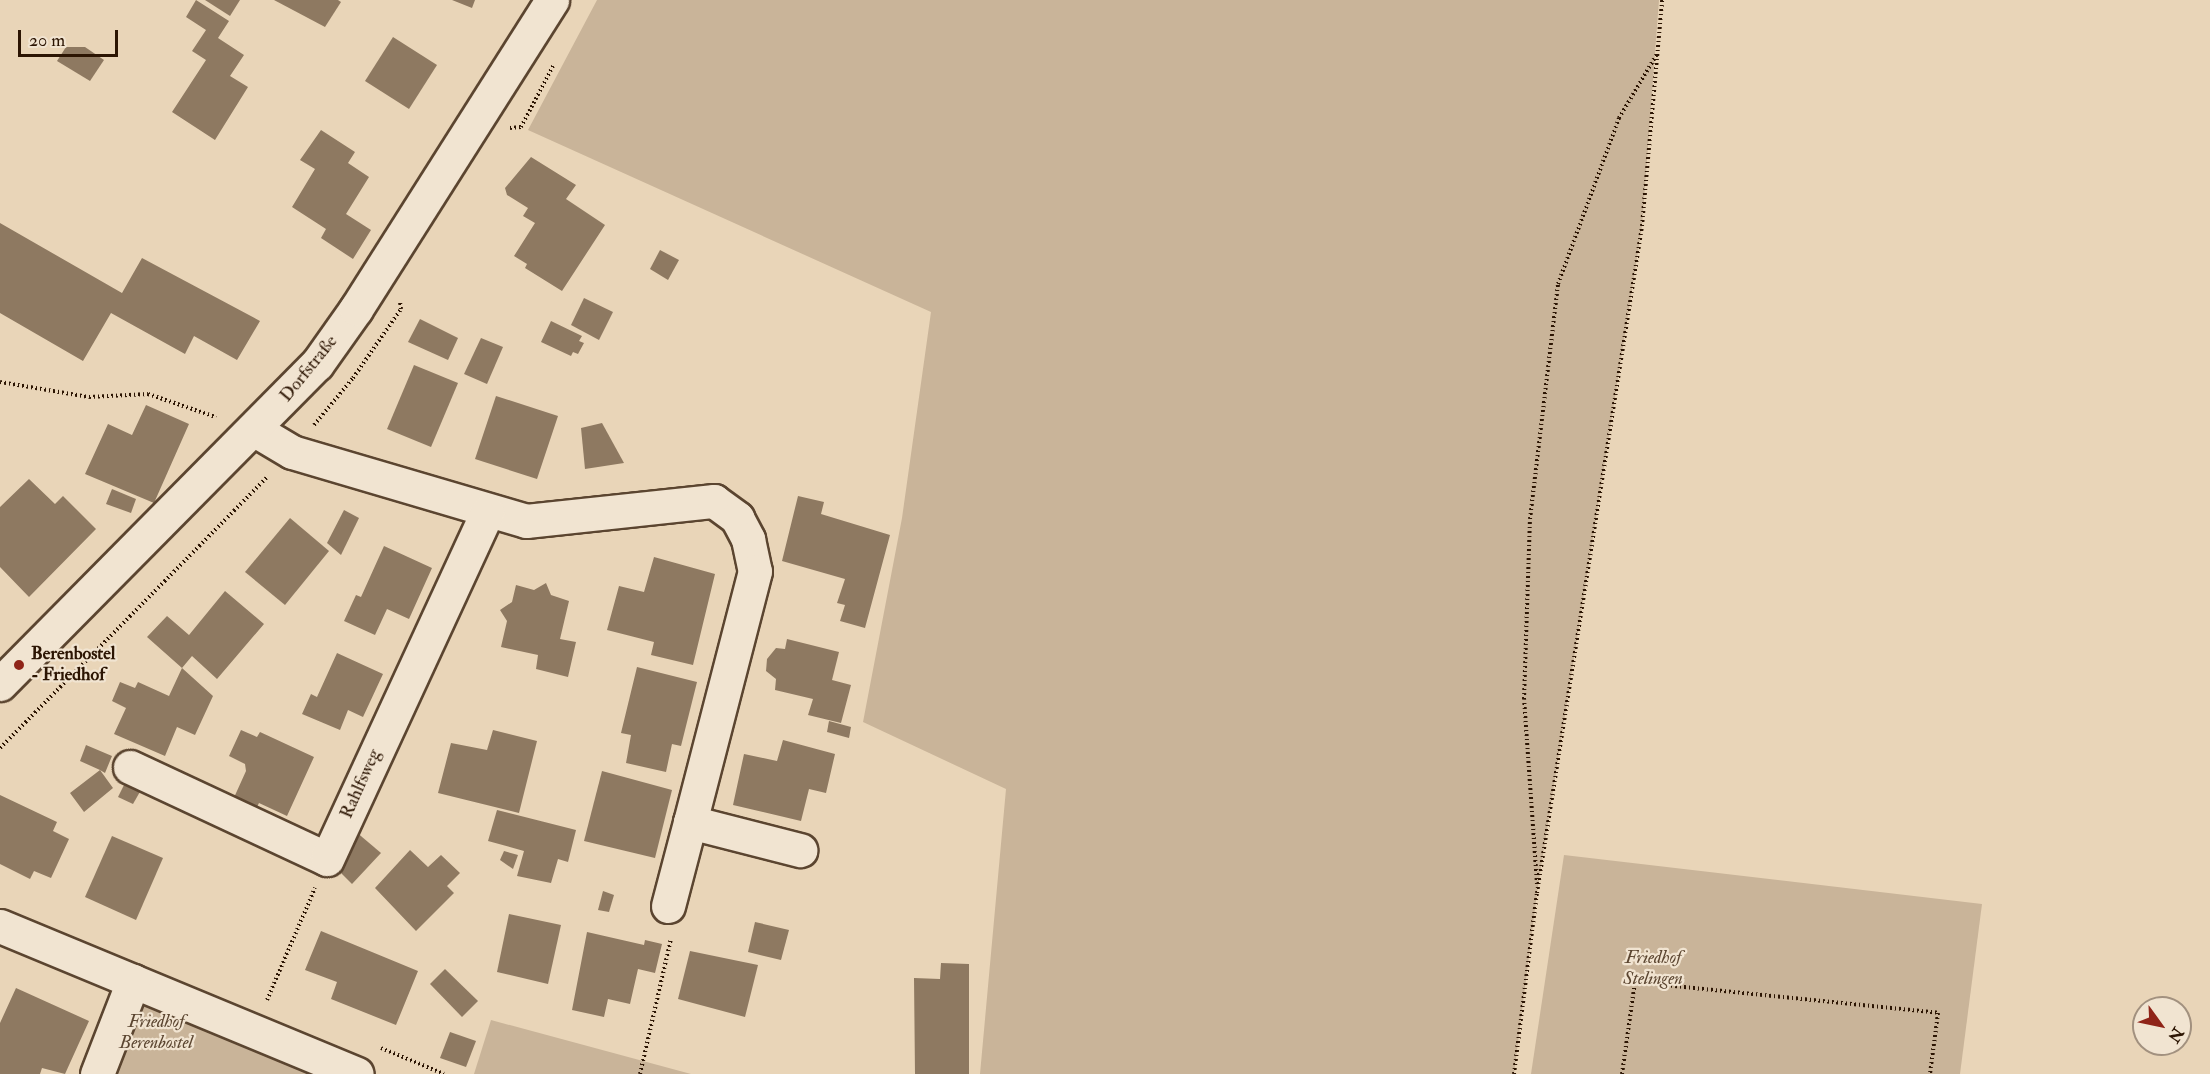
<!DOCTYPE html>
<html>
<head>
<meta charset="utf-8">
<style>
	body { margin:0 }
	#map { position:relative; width:2210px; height:1074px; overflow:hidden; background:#e9d5b8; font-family:"IM FELL Double Pica",serif }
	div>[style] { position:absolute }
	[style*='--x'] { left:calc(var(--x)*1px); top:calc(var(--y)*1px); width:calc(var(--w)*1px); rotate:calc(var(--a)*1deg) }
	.green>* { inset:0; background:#c9b499 }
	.building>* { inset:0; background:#8e7961 }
	.path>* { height:4px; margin-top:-2px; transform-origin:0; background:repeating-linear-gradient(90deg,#2c1503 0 1.5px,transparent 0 4.5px) }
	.roads { filter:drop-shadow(2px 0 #5b4530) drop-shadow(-2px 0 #5b4530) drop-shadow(0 2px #5b4530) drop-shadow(0 -2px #5b4530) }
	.minor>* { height:33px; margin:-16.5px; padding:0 16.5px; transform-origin:16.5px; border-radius:16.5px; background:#f1e4d1 }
	.dots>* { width:16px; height:16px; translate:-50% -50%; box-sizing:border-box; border:3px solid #f1e4d1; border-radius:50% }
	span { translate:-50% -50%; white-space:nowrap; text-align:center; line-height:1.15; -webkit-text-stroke:4.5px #f1e4d1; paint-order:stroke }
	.street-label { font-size:18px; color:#2c1503 }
	.poi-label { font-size:18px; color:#2c1503; font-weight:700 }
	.left { translate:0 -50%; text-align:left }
	.park-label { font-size:18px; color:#5b4530; font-style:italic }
	.north { position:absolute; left:2132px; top:996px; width:60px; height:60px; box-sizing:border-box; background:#f1e4d1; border:2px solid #a2917f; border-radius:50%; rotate:123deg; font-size:16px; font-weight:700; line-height:24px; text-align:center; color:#2c1503 }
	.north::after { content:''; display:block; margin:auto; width:21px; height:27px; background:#8f2418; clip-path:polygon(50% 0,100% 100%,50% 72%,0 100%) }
	.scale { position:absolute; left:18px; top:30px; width:100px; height:27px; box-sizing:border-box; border:3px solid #2c1503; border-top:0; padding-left:8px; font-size:18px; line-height:21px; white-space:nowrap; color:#2c1503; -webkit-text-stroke:4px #f1e4d1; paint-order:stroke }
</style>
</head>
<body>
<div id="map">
	<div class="green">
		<i style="clip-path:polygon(597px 0,1659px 0,1642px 226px,1537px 893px,1514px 1074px,980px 1074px,1006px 789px,863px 722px,902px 518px,931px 312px,528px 130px)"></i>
		<i style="clip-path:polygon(1564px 855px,1982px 904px,1960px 1074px,1531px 1074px)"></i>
		<i style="clip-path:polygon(133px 981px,357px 1074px,97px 1074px)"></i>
		<i style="clip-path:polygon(491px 1020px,691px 1074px,474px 1074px)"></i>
	</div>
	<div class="building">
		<i style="clip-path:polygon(196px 0,229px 21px,218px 38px,244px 55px,230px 76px,248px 87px,215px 140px,172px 112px,206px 60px,192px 51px,206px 30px,186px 17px)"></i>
		<i style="clip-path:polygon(205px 0,240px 0,230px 16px)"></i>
		<i style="clip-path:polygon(274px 0,338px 0,341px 2px,325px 27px)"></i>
		<i style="clip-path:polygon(452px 0,475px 0,472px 8px)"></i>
		<i style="clip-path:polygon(393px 37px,437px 65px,409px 109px,365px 81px)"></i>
		<i style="clip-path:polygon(66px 47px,85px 47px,104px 60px,90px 81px,57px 61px)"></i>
		<i style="clip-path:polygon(321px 130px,355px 152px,348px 163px,369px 177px,346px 214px,371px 230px,353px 259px,321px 238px,326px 229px,292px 207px,315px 169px,300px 160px)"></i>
		<i style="clip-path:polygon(531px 157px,576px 185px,566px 199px,605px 225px,562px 291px,525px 268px,527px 264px,514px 256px,535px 223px,523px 216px,528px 208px,507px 195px,505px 188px)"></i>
		<i style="clip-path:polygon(0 223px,122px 293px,142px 258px,260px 321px,237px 360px,194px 336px,185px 354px,111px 313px,83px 361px,0 313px)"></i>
		<i style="clip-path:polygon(660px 250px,679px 260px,668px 280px,650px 269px)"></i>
		<i style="clip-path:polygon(584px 298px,613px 312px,599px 340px,571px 325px)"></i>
		<i style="clip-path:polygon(420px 319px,458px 338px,448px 360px,408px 342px)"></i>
		<i style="clip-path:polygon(551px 321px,582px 336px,579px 341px,584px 343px,578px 354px,573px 352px,571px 356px,541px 342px)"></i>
		<i style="clip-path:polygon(481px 338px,503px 347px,487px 384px,464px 374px)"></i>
		<i style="clip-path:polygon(414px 365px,458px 383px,431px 447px,387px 429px)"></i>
		<i style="clip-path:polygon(496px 396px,558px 416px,537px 479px,475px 459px)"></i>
		<i style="clip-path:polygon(146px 405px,189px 424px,154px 503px,85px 474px,108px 424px,132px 435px)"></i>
		<i style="clip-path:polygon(602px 423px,624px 463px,585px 469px,581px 428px)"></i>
		<i style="clip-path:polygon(29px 479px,55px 504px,63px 496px,96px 529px,29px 597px,0 567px,0 507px)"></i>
		<i style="clip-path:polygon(112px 489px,136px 499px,131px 513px,106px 504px)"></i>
		<i style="clip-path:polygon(798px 496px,824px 502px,821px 514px,890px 535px,865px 628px,840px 621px,845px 605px,837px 603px,845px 579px,782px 561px)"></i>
		<i style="clip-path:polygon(344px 510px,359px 518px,341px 555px,327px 543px)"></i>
		<i style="clip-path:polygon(290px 518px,329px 551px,285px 605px,245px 572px)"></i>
		<i style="clip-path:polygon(384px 546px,432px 568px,409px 619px,387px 609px,375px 635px,344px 621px,356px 595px,361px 597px)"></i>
		<i style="clip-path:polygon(654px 557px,715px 574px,693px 665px,651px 655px,654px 642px,607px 630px,619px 586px,644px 592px)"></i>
		<i style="clip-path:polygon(546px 583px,551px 595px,569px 601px,560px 639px,576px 642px,568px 677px,536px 669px,538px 655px,501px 647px,507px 621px,500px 610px,512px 602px,516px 585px,534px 590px)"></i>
		<i style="clip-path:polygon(225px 591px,264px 624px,217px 679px,192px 656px,182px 668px,213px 696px,195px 735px,177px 727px,165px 756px,114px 734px,126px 708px,112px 701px,120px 682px,135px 688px,138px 682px,169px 696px,182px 668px,147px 637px,167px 616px,189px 635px)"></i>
		<i style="clip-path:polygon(787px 639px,839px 652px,832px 680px,851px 685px,841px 723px,808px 715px,813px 699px,775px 690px,776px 679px,766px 671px,767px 659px,776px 648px,785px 649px)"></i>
		<i style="clip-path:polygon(337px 653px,383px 674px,363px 717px,348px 710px,340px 730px,302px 714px,311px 694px,317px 697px)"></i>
		<i style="clip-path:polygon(637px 667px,697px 682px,681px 746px,672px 744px,666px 772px,626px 763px,631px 735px,621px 733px)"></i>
		<i style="clip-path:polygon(829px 721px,851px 727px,849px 738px,827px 732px)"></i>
		<i style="clip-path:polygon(241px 730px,257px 737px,260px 732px,314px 757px,287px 816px,259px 803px,254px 813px,232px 802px,246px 771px,245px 764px,229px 756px)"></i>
		<i style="clip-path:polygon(493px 730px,537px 741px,519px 813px,438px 793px,451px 743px,487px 750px)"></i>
		<i style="clip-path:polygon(783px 740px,835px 754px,826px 793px,809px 789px,801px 821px,733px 805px,744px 754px,777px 761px)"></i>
		<i style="clip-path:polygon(86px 745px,112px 756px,105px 773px,100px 770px,113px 788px,84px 812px,70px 793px,100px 770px,80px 761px)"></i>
		<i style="clip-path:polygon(602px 771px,672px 790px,655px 858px,584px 841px)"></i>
		<i style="clip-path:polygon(125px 783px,141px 790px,133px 804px,118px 797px)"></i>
		<i style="clip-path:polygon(0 795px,57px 822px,53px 831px,69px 839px,51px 878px,34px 871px,30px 879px,0 864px)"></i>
		<i style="clip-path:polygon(497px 810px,576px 830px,568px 862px,558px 859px,551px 883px,517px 876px,524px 851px,488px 841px)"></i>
		<i style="clip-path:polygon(355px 831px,381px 853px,352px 884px,337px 869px)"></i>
		<i style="clip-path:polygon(112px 836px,163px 858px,136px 920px,85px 897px)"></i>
		<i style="clip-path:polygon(410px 850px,428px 867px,441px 855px,460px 873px,447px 886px,454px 893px,416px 931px,375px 888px)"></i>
		<i style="clip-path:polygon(504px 851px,518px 855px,513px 869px,500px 860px)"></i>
		<i style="clip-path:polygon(603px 891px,614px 895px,609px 912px,598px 910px)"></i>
		<i style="clip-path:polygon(509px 914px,561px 925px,548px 984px,497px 972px)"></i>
		<i style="clip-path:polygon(755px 922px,789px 930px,781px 960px,748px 952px)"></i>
		<i style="clip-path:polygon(321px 931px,418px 971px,396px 1025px,331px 999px,337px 982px,305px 970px)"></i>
		<i style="clip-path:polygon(587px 932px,644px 945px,645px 940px,662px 944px,655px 973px,638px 969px,630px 1004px,608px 999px,604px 1017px,572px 1010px)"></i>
		<i style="clip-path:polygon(690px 951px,758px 965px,745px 1017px,678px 999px)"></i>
		<i style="clip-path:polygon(941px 963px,969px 964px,969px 1074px,915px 1074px,914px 978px,940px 979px)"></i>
		<i style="clip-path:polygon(445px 969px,478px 1001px,462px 1017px,430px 984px)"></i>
		<i style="clip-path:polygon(16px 988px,89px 1021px,65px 1074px,42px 1068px,40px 1074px,0 1074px,0 1023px)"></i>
		<i style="clip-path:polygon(450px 1032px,476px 1041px,466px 1067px,440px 1058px)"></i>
	</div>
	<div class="path">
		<i style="--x:510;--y:128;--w:11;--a:-5"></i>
		<i style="--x:521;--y:127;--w:69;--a:-62.3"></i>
		<i style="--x:0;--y:382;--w:90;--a:9.6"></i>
		<i style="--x:89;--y:397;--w:59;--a:-2.9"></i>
		<i style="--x:148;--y:394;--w:72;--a:18.7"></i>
		<i style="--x:314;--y:425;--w:61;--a:-50.3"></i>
		<i style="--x:353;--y:378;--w:84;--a:-55.2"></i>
		<i style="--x:401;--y:309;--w:7;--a:-98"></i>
		<i style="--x:0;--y:748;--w:380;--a:-45.4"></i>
		<i style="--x:1537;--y:884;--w:185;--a:-94"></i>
		<i style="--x:1524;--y:699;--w:180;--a:-88.1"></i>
		<i style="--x:1530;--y:519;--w:237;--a:-83.2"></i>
		<i style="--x:1558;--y:284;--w:177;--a:-69.8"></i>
		<i style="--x:1619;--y:118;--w:74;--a:-59.3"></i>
		<i style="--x:267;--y:1000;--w:122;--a:-66.8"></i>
		<i style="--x:381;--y:1048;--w:68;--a:22.4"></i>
		<i style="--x:640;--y:1074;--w:139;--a:-77.1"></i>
		<i style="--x:1514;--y:1074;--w:182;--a:-82.8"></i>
		<i style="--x:1537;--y:893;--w:675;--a:-81.05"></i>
		<i style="--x:1642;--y:226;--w:227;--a:-84.9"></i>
		<i style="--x:1622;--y:1074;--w:93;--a:-82"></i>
		<i style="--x:1635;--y:982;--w:305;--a:5.8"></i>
		<i style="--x:1938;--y:1013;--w:62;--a:97.5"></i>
	</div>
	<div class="roads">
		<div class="minor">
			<i style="--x:255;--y:430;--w:43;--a:30.7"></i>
			<i style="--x:292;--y:452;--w:244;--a:16.4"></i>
			<i style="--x:526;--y:521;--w:189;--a:-6.1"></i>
			<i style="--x:714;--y:501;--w:29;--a:36"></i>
			<i style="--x:737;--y:518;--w:24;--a:62"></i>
			<i style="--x:748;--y:539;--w:33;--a:78"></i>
			<i style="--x:755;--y:571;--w:259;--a:104.5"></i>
			<i style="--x:690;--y:822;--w:114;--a:14.3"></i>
			<i style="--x:0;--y:684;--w:450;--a:-45.3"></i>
			<i style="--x:317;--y:364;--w:67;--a:-54.7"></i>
			<i style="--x:356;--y:309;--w:366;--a:-57.6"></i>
			<i style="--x:130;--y:767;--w:217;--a:25"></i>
			<i style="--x:327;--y:859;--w:382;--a:-65.2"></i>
			<i style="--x:668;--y:906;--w:87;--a:-75.3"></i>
			<i style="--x:0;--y:926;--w:386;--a:22.5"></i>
			<i style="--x:97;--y:1074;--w:100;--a:-68.8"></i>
		</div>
	</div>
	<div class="dots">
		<i style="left:19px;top:665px;background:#8f2418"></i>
	</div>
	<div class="street-label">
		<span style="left:309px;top:369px;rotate:-51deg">Dorfstraße</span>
		<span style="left:361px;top:784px;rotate:-66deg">Rahlfsweg</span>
	</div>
	<div class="poi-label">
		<span class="left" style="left:31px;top:665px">Berenbostel<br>- Friedhof</span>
	</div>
	<div class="park-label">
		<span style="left:1653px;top:969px">Friedhof<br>Stelingen</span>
		<span style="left:156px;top:1033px">Friedhof<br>Berenbostel</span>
	</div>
	<div class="north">N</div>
	<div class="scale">20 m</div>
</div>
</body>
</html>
